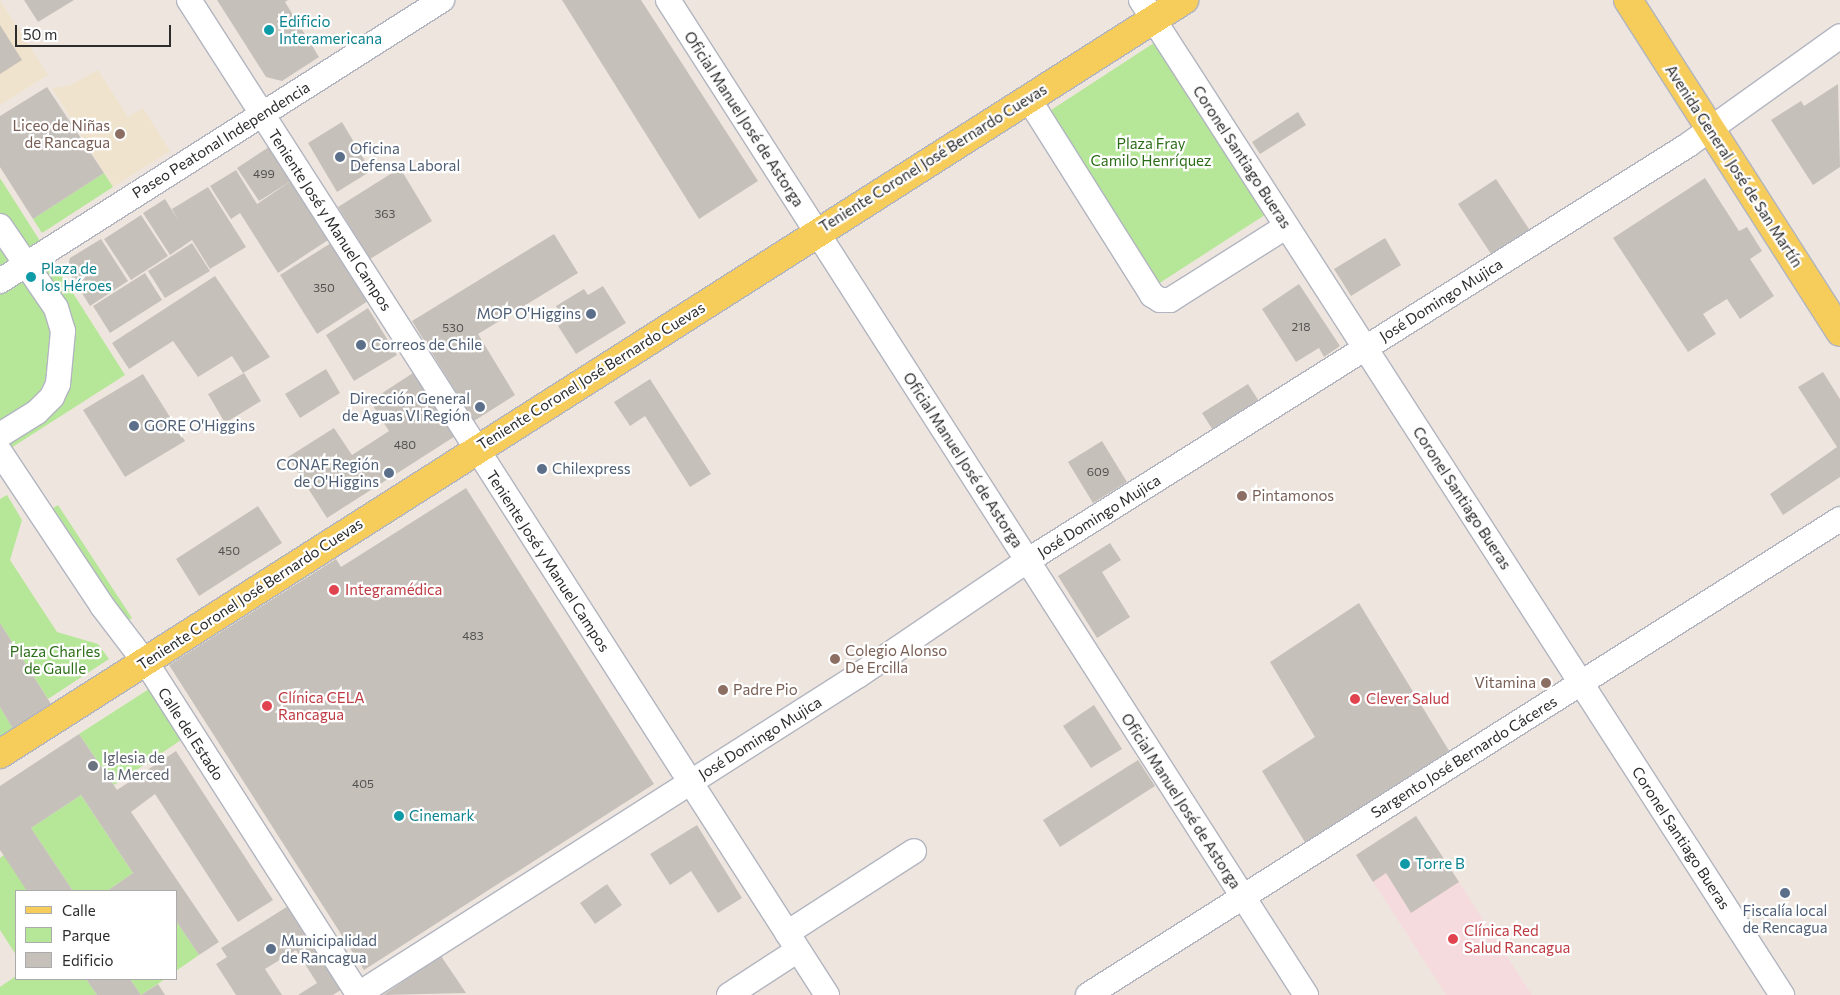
<!DOCTYPE html>
<html>
<head>
<meta charset="utf-8">
<style>
	body { margin:0 }
	#map { position:relative; width:1840px; height:995px; overflow:hidden; background:#eee6de; font-family:Commissioner,sans-serif }
	div>[style] { position:absolute }
	[style*='--x'] { left:calc(var(--x)*1px); top:calc(var(--y)*1px); width:calc(var(--w)*1px); rotate:calc(var(--a)*1deg) }
	.education>* { inset:0; background:#f0e3cd }
	.medical>* { inset:0; background:#f5dbdd }
	.green>* { inset:0; background:#b6e698 }
	.building>* { inset:0; background:#c6c0ba }
	.roads { filter:drop-shadow(1px 0 #b2b5c0) drop-shadow(-1px 0 #b2b5c0) drop-shadow(0 1px #b2b5c0) drop-shadow(0 -1px #b2b5c0) }
	.minor>* { height:24px; margin:-12px; padding:0 12px; transform-origin:12px; border-radius:12px; background:#fff }
	.major>* { height:28px; margin:-14px; padding:0 14px; transform-origin:14px; border-radius:14px; background:#f6cc5b }
	.dots>* { width:14px; height:14px; translate:-50% -50%; box-sizing:border-box; border:2px solid #fff; border-radius:50% }
	span { translate:-50% -50%; white-space:nowrap; text-align:center; line-height:1.15; -webkit-text-stroke:4.5px #fff; paint-order:stroke }
	.number-label { font-size:12px; color:#525150 }
	.number-label span { -webkit-text-stroke-width:0 }
	.culture-label { font-size:15px; color:#0d838f }
	.left { translate:0 -50%; text-align:left }
	.street-label { font-size:15px; color:#2c2c2c }
	.education-label { font-size:15px; color:#785e54 }
	.right { translate:-100% -50%; text-align:right }
	.park-label { font-size:15px; color:#2c6d18 }
	.service-label { font-size:15px; color:#4e5e75 }
	.health-label { font-size:15px; color:#be3a42 }
	.worship-label { font-size:15px; color:#5b616d }
	.legend { position:absolute; left:15px; top:890px; width:162px; height:90px; box-sizing:border-box; background:#fff; border:1px solid #ababab; margin:0; padding:6px 9px; list-style:none; font-size:15px; color:#2c2c2c }
	.legend li { display:flex; align-items:center; gap:10px; height:25px }
	.legend b { width:25px; border:1px solid #ababab }
	.scale { position:absolute; left:15px; top:25px; width:156px; height:22px; box-sizing:border-box; border:2px solid #2c2c2c; border-top:0; padding-left:6px; font-size:15px; line-height:18px; white-space:nowrap; color:#2c2c2c; -webkit-text-stroke:4px #fff; paint-order:stroke }
</style>
</head>
<body>
<div id="map">
	<div class="education">
		<i style="clip-path:polygon(0 0,48px 75px,0 105px)"></i>
		<i style="clip-path:polygon(98px 70px,128px 117px,143px 108px,170px 151px,113px 187px,52px 88px,69px 86px)"></i>
	</div>
	<div class="medical">
		<i style="clip-path:polygon(1416px 816px,1532px 995px,1446px 995px,1356px 855px)"></i>
	</div>
	<div class="green">
		<i style="clip-path:polygon(1160px 39px,1271px 211px,1155px 286px,1045px 114px)"></i>
		<i style="clip-path:polygon(104px 173px,113px 187px,42px 233px,33px 219px)"></i>
		<i style="clip-path:polygon(0 178px,125px 375px,0 455px)"></i>
		<i style="clip-path:polygon(7px 495px,22px 520px,10px 560px,57px 632px,98px 644px,109px 659px,48px 699px,0 623px,0 499px)"></i>
		<i style="clip-path:polygon(58px 505px,132px 618px,124px 623px,50px 510px)"></i>
		<i style="clip-path:polygon(149px 689px,181px 740px,114px 785px,79px 734px)"></i>
		<i style="clip-path:polygon(0 707px,13px 729px,0 737px)"></i>
		<i style="clip-path:polygon(81px 795px,133px 873px,107px 891px,73px 891px,31px 828px)"></i>
		<i style="clip-path:polygon(4px 855px,28px 891px,16px 891px,16px 955px,0 930px,0 858px)"></i>
		<i style="clip-path:polygon(176px 921px,199px 955px,176px 971px)"></i>
		<i style="clip-path:polygon(16px 976px,16px 979px,86px 979px,97px 995px,0 995px,0 987px)"></i>
		<i style="clip-path:polygon(130px 979px,165px 979px,141px 995px)"></i>
	</div>
	<div class="building">
		<i style="clip-path:polygon(24px 0,74px 0,38px 22px)"></i>
		<i style="clip-path:polygon(217px 0,288px 0,285px 2px,319px 57px,282px 81px,266px 77px)"></i>
		<i style="clip-path:polygon(562px 0,641px 0,758px 181px,699px 219px)"></i>
		<i style="clip-path:polygon(0 25px,22px 60px,0 74px)"></i>
		<i style="clip-path:polygon(1838px 84px,1840px 167px,1813px 185px,1771px 120px,1801px 101px,1804px 106px)"></i>
		<i style="clip-path:polygon(47px 87px,104px 173px,33px 219px,0 167px,0 116px)"></i>
		<i style="clip-path:polygon(1298px 112px,1306px 125px,1260px 154px,1252px 142px)"></i>
		<i style="clip-path:polygon(342px 122px,371px 171px,337px 192px,308px 143px)"></i>
		<i style="clip-path:polygon(269px 147px,291px 181px,259px 201px,237px 168px)"></i>
		<i style="clip-path:polygon(400px 168px,432px 221px,370px 259px,338px 207px)"></i>
		<i style="clip-path:polygon(236px 170px,257px 204px,291px 181px,328px 240px,278px 273px,240px 213px,231px 219px,210px 186px)"></i>
		<i style="clip-path:polygon(1705px 178px,1739px 231px,1747px 227px,1762px 251px,1750px 259px,1774px 296px,1740px 319px,1727px 299px,1703px 314px,1716px 334px,1688px 352px,1613px 238px)"></i>
		<i style="clip-path:polygon(1496px 179px,1533px 235px,1495px 260px,1458px 204px)"></i>
		<i style="clip-path:polygon(208px 187px,246px 247px,210px 269px,192px 240px,170px 255px,143px 213px,165px 199px,178px 220px,172px 209px)"></i>
		<i style="clip-path:polygon(141px 215px,168px 256px,131px 280px,104px 239px)"></i>
		<i style="clip-path:polygon(554px 234px,578px 273px,478px 334px,515px 395px,474px 421px,412px 321px)"></i>
		<i style="clip-path:polygon(1385px 238px,1401px 265px,1351px 296px,1334px 269px)"></i>
		<i style="clip-path:polygon(101px 239px,128px 281px,90px 306px,67px 269px,70px 258px)"></i>
		<i style="clip-path:polygon(192px 243px,210px 271px,165px 298px,148px 271px)"></i>
		<i style="clip-path:polygon(331px 243px,368px 301px,317px 334px,280px 275px)"></i>
		<i style="clip-path:polygon(145px 273px,162px 300px,110px 333px,93px 306px)"></i>
		<i style="clip-path:polygon(215px 276px,270px 357px,243px 373px,232px 356px,198px 377px,173px 341px,129px 369px,112px 343px)"></i>
		<i style="clip-path:polygon(1299px 284px,1340px 346px,1324px 357px,1319px 348px,1296px 362px,1262px 309px)"></i>
		<i style="clip-path:polygon(603px 286px,626px 323px,576px 354px,558px 326px,565px 321px,556px 306px,584px 289px,588px 295px)"></i>
		<i style="clip-path:polygon(368px 308px,397px 355px,354px 381px,326px 335px)"></i>
		<i style="clip-path:polygon(326px 369px,340px 393px,300px 418px,285px 394px)"></i>
		<i style="clip-path:polygon(416px 371px,457px 435px,327px 518px,288px 457px,334px 428px,352px 455px,389px 431px,370px 401px)"></i>
		<i style="clip-path:polygon(1823px 372px,1840px 399px,1840px 477px,1783px 515px,1770px 494px,1837px 447px,1798px 387px)"></i>
		<i style="clip-path:polygon(244px 373px,261px 401px,225px 423px,208px 394px)"></i>
		<i style="clip-path:polygon(143px 374px,185px 441px,125px 477px,83px 410px)"></i>
		<i style="clip-path:polygon(650px 379px,711px 474px,690px 487px,645px 416px,630px 426px,614px 402px)"></i>
		<i style="clip-path:polygon(1248px 384px,1262px 406px,1216px 435px,1202px 413px)"></i>
		<i style="clip-path:polygon(1102px 441px,1127px 482px,1093px 503px,1068px 462px)"></i>
		<i style="clip-path:polygon(466px 488px,654px 784px,364px 970px,169px 665px,336px 559px,341px 567px)"></i>
		<i style="clip-path:polygon(258px 506px,282px 543px,199px 596px,176px 559px)"></i>
		<i style="clip-path:polygon(1110px 543px,1121px 560px,1102px 572px,1130px 617px,1097px 638px,1058px 576px)"></i>
		<i style="clip-path:polygon(1359px 603px,1451px 754px,1306px 844px,1262px 771px,1315px 737px,1270px 662px)"></i>
		<i style="clip-path:polygon(0 623px,51px 704px,13px 729px,0 707px)"></i>
		<i style="clip-path:polygon(1094px 705px,1122px 749px,1091px 768px,1063px 726px)"></i>
		<i style="clip-path:polygon(79px 734px,117px 790px,176px 751px,273px 900px,238px 922px,155px 794px,131px 812px,219px 942px,199px 955px,176px 921px,176px 891px,107px 891px,133px 873px,81px 795px,31px 828px,73px 891px,27px 891px,0 850px,0 786px)"></i>
		<i style="clip-path:polygon(1138px 760px,1155px 786px,1060px 847px,1043px 820px)"></i>
		<i style="clip-path:polygon(1416px 816px,1459px 882px,1411px 913px,1386px 873px,1373px 882px,1356px 855px)"></i>
		<i style="clip-path:polygon(697px 825px,742px 898px,718px 913px,691px 871px,670px 885px,650px 854px)"></i>
		<i style="clip-path:polygon(607px 884px,622px 905px,595px 924px,580px 903px)"></i>
		<i style="clip-path:polygon(293px 903px,344px 988px,333px 995px,298px 995px,317px 983px,296px 950px,265px 969px,282px 995px,236px 995px,216px 964px,227px 957px,221px 948px)"></i>
		<i style="clip-path:polygon(441px 956px,466px 993px,383px 995px)"></i>
		<i style="clip-path:polygon(86px 979px,130px 979px,141px 995px,97px 995px)"></i>
		<i style="clip-path:polygon(158px 984px,165px 995px,141px 995px)"></i>
	</div>
	<div class="roads">
		<div class="minor">
			<i style="--x:189;--y:0;--w:1182;--a:57.33"></i>
			<i style="--x:668;--y:0;--w:1182;--a:57.33"></i>
			<i style="--x:1141;--y:0;--w:1184;--a:57.21"></i>
			<i style="--x:1028;--y:98;--w:233;--a:57.8"></i>
			<i style="--x:1152;--y:295;--w:9;--a:32"></i>
			<i style="--x:1160;--y:300;--w:10;--a:0"></i>
			<i style="--x:1170;--y:300;--w:138;--a:-32.3"></i>
			<i style="--x:0;--y:226;--w:99;--a:55.7"></i>
			<i style="--x:56;--y:308;--w:24;--a:73"></i>
			<i style="--x:63;--y:331;--w:53;--a:95.4"></i>
			<i style="--x:58;--y:384;--w:14;--a:115"></i>
			<i style="--x:52;--y:397;--w:21;--a:135"></i>
			<i style="--x:37;--y:412;--w:44;--a:148.1"></i>
			<i style="--x:0;--y:281;--w:524;--a:-32.45"></i>
			<i style="--x:0;--y:452;--w:186;--a:56.4"></i>
			<i style="--x:103;--y:607;--w:79;--a:52.7"></i>
			<i style="--x:151;--y:670;--w:386;--a:57.4"></i>
			<i style="--x:787;--y:933;--w:151;--a:-32.8"></i>
			<i style="--x:357;--y:995;--w:595;--a:-32.52"></i>
			<i style="--x:859;--y:675;--w:203;--a:-34.2"></i>
			<i style="--x:1027;--y:561;--w:781;--a:-32.18"></i>
			<i style="--x:1688;--y:145;--w:187;--a:-35.6"></i>
			<i style="--x:729;--y:995;--w:82;--a:-33.1"></i>
			<i style="--x:1088;--y:995;--w:890;--a:-32.33"></i>
		</div>
		<div class="major">
			<i style="--x:1628;--y:0;--w:394;--a:57.4"></i>
			<i style="--x:0;--y:754;--w:1404;--a:-32.49"></i>
		</div>
	</div>
	<div class="dots">
		<i style="left:269px;top:30px;background:#0f9aa8"></i>
		<i style="left:120px;top:134px;background:#8d6e63"></i>
		<i style="left:340px;top:157px;background:#5c6f8a"></i>
		<i style="left:31px;top:277px;background:#0f9aa8"></i>
		<i style="left:591px;top:314px;background:#5c6f8a"></i>
		<i style="left:361px;top:345px;background:#5c6f8a"></i>
		<i style="left:480px;top:407px;background:#5c6f8a"></i>
		<i style="left:134px;top:426px;background:#5c6f8a"></i>
		<i style="left:542px;top:469px;background:#5c6f8a"></i>
		<i style="left:389px;top:473px;background:#5c6f8a"></i>
		<i style="left:1242px;top:496px;background:#8d6e63"></i>
		<i style="left:334px;top:590px;background:#e0444e"></i>
		<i style="left:835px;top:659px;background:#8d6e63"></i>
		<i style="left:1546px;top:683px;background:#8d6e63"></i>
		<i style="left:723px;top:690px;background:#8d6e63"></i>
		<i style="left:1355px;top:699px;background:#e0444e"></i>
		<i style="left:267px;top:706px;background:#e0444e"></i>
		<i style="left:93px;top:766px;background:#6b7280"></i>
		<i style="left:399px;top:816px;background:#0f9aa8"></i>
		<i style="left:1405px;top:864px;background:#0f9aa8"></i>
		<i style="left:1785px;top:893px;background:#5c6f8a"></i>
		<i style="left:1453px;top:939px;background:#e0444e"></i>
		<i style="left:271px;top:949px;background:#5c6f8a"></i>
	</div>
	<div class="number-label">
		<span style="left:264px;top:174px">499</span>
		<span style="left:385px;top:214px">363</span>
		<span style="left:324px;top:288px">350</span>
		<span style="left:1301px;top:327px">218</span>
		<span style="left:453px;top:328px">530</span>
		<span style="left:405px;top:445px">480</span>
		<span style="left:1098px;top:472px">609</span>
		<span style="left:229px;top:551px">450</span>
		<span style="left:473px;top:636px">483</span>
		<span style="left:363px;top:784px">405</span>
	</div>
	<div class="culture-label">
		<span class="left" style="left:279px;top:30px">Edificio<br>Interamericana</span>
		<span class="left" style="left:41px;top:277px">Plaza de<br>los Héroes</span>
		<span class="left" style="left:409px;top:816px">Cinemark</span>
		<span class="left" style="left:1415px;top:864px">Torre B</span>
	</div>
	<div class="street-label">
		<span style="left:744px;top:119px;rotate:57deg">Oficial Manuel José de Astorga</span>
		<span style="left:221px;top:140px;rotate:-32deg">Paseo Peatonal Independencia</span>
		<span style="left:1242px;top:157px;rotate:57deg">Coronel Santiago Bueras</span>
		<span style="left:933px;top:158px;rotate:-32deg">Teniente Coronel José Bernardo Cuevas</span>
		<span style="left:1734px;top:166px;rotate:57deg">Avenida General José de San Martín</span>
		<span style="left:330px;top:220px;rotate:57deg">Teniente José y Manuel Campos</span>
		<span style="left:1441px;top:300px;rotate:-32deg">José Domingo Mujica</span>
		<span style="left:591px;top:376px;rotate:-32deg">Teniente Coronel José Bernardo Cuevas</span>
		<span style="left:963px;top:460px;rotate:57deg">Oficial Manuel José de Astorga</span>
		<span style="left:1462px;top:498px;rotate:57deg">Coronel Santiago Bueras</span>
		<span style="left:1099px;top:516px;rotate:-32deg">José Domingo Mujica</span>
		<span style="left:548px;top:561px;rotate:57deg">Teniente José y Manuel Campos</span>
		<span style="left:250px;top:594px;rotate:-33deg">Teniente Coronel José Bernardo Cuevas</span>
		<span style="left:191px;top:734px;rotate:57deg">Calle del Estado</span>
		<span style="left:760px;top:738px;rotate:-32deg">José Domingo Mujica</span>
		<span style="left:1464px;top:757px;rotate:-32deg">Sargento José Bernardo Cáceres</span>
		<span style="left:1181px;top:801px;rotate:57deg">Oficial Manuel José de Astorga</span>
		<span style="left:1681px;top:838px;rotate:57deg">Coronel Santiago Bueras</span>
	</div>
	<div class="education-label">
		<span class="right" style="left:110px;top:134px">Liceo de Niñas<br>de Rancagua</span>
		<span class="left" style="left:1252px;top:496px">Pintamonos</span>
		<span class="left" style="left:845px;top:659px">Colegio Alonso<br>De Ercilla</span>
		<span class="right" style="left:1536px;top:683px">Vitamina</span>
		<span class="left" style="left:733px;top:690px">Padre Pio</span>
	</div>
	<div class="park-label">
		<span style="left:1151px;top:152px">Plaza Fray<br>Camilo Henríquez</span>
		<span style="left:55px;top:660px">Plaza Charles<br>de Gaulle</span>
	</div>
	<div class="service-label">
		<span class="left" style="left:350px;top:157px">Oficina<br>Defensa Laboral</span>
		<span class="right" style="left:581px;top:314px">MOP O'Higgins</span>
		<span class="left" style="left:371px;top:345px">Correos de Chile</span>
		<span class="right" style="left:470px;top:407px">Dirección General<br>de Aguas VI Región</span>
		<span class="left" style="left:144px;top:426px">GORE O'Higgins</span>
		<span class="right" style="left:379px;top:473px">CONAF Región<br>de O'Higgins</span>
		<span class="left" style="left:552px;top:469px">Chilexpress</span>
		<span style="left:1785px;top:919px">Fiscalía local<br>de Rencagua</span>
		<span class="left" style="left:281px;top:949px">Municipalidad<br>de Rancagua</span>
	</div>
	<div class="health-label">
		<span class="left" style="left:345px;top:590px">Integramédica</span>
		<span class="left" style="left:278px;top:706px">Clínica CELA<br>Rancagua</span>
		<span class="left" style="left:1366px;top:699px">Clever Salud</span>
		<span class="left" style="left:1464px;top:939px">Clínica Red<br>Salud Rancagua</span>
	</div>
	<div class="worship-label">
		<span class="left" style="left:103px;top:766px">Iglesia de<br>la Merced</span>
	</div>
	<ul class="legend">
	<li><b style="height:6px;background:#f6cc5b"></b>Calle</li>
	<li><b style="height:14px;background:#b6e698"></b>Parque</li>
	<li><b style="height:14px;background:#c6c0ba"></b>Edificio</li>
	</ul>
	<div class="scale">50 m</div>
</div>
</body>
</html>
